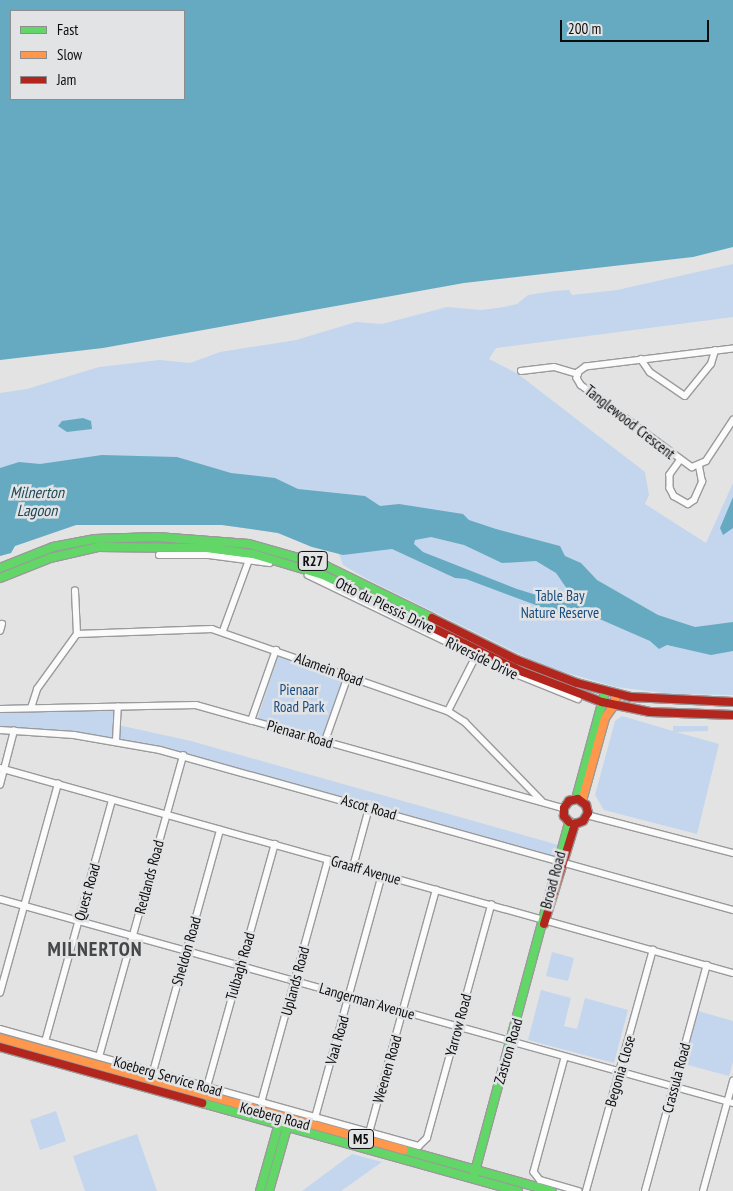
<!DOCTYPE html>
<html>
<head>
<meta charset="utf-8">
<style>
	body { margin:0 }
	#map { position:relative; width:733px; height:1191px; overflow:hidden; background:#e3e3e4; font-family:"PT Sans Narrow",sans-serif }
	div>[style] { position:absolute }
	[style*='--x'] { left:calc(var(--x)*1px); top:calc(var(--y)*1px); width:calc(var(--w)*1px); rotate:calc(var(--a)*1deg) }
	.green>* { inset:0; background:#c3d6ed }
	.water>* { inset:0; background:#66aac1 }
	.roads { filter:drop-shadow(1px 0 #9a9a9b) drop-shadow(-1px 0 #9a9a9b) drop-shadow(0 1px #9a9a9b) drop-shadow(0 -1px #9a9a9b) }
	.street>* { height:5.5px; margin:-2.75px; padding:0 2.75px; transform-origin:2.75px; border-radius:2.75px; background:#fbfbfb }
	.fast>* { height:8px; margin:-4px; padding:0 4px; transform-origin:4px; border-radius:4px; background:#63d668 }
	.slow>* { height:8px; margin:-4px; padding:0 4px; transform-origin:4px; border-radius:4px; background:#ff974d }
	.jam>* { height:8px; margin:-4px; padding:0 4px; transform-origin:4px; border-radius:4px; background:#b3261e }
	span { translate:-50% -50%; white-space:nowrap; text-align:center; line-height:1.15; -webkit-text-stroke:5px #e2e3e5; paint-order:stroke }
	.shield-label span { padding:1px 4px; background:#e2e3e5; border:1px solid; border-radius:4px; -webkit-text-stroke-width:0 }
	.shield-label { font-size:14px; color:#0d0d0e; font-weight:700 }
	.street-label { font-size:15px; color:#0d0d0e }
	.park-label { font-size:15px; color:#174c81 }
	.water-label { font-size:16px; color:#204958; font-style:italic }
	.district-label { font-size:20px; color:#444648; font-weight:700; letter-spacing:1px }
	.legend { position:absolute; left:10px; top:10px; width:175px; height:90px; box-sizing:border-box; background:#e2e3e5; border:1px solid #8d8d8f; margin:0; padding:6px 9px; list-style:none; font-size:15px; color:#0d0d0e }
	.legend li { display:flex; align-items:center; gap:10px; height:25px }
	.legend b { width:25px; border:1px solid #8d8d8f }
	.scale { position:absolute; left:560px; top:20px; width:149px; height:22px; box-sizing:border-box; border:2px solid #0d0d0e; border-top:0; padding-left:6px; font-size:15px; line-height:18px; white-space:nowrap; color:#0d0d0e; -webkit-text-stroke:4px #e2e3e5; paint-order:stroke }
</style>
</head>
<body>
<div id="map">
	<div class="green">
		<i style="clip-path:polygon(733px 264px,733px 317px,496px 348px,489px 359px,518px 374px,645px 472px,649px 495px,645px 504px,706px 543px,733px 483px,733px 695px,672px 694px,616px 687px,564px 672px,532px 660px,367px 579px,343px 565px,339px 554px,330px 549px,312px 547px,278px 533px,222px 525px,76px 525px,15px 546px,11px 553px,0 556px,0 393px,27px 389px,99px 367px,160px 360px,190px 363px,220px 352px,296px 340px,356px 322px,382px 324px,447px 307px,481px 310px,504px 307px,517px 304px,528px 295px,554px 291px,569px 290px,572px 295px,617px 290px)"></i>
		<i style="clip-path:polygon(278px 656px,345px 680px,325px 739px,257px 720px)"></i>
		<i style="clip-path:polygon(118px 707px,118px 725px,191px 741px,562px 846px,558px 861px,116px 741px,0 730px,0 709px)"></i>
		<i style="clip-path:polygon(622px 716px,673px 731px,673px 726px,708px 726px,708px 731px,676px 732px,719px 744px,697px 834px,604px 810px,595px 795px,615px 721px)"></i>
		<i style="clip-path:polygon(552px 952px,574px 958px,568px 981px,546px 976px)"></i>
		<i style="clip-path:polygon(541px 990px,571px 998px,564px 1026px,577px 1029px,585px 998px,628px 1010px,614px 1063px,528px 1040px)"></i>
		<i style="clip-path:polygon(698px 1011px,733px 1021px,733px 1062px,729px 1076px,684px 1064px)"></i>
		<i style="clip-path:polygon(56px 1111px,66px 1141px,40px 1150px,30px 1120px)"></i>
		<i style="clip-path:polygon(137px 1134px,157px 1191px,85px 1191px,73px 1156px)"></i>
		<i style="clip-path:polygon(352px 1154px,382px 1162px,341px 1191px,302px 1191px)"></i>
	</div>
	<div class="water">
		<i style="clip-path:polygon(evenodd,0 0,733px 0,733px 247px,693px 257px,464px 283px,103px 348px,0 360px,0 0,11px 11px,184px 11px,184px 99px,11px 99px,11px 11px)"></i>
		<i style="clip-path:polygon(83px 418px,91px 421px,92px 429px,67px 432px,58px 426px,62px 421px)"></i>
		<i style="clip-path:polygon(evenodd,102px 455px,177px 457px,231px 473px,275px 478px,298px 489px,365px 496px,380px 506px,399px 504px,463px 514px,469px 520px,496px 529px,560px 546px,565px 556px,581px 563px,597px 580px,658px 615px,695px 627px,733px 622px,733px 651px,711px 655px,667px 645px,659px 649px,650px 641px,595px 617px,568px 617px,466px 579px,455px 578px,392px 549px,343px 555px,312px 547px,278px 533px,222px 525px,76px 525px,15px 546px,11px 553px,0 556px,0 468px,19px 462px,40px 464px,102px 455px,431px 537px,464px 545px,502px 563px,536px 561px,556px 573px,572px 596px,543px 597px,517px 589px,423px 552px,414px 544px,415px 540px,431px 537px)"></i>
		<i style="clip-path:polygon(733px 497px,733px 528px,723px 535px,720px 528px)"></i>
	</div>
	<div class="roads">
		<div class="street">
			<i style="--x:733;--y:349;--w:148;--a:173"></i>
			<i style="--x:586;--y:367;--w:9;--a:144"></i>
			<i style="--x:579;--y:372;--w:6;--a:108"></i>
			<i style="--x:577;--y:378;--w:8;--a:60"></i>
			<i style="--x:581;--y:385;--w:138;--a:36.5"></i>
			<i style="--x:692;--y:467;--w:15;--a:-23"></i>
			<i style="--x:706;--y:461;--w:49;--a:-56.6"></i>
			<i style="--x:641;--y:359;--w:16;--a:55"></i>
			<i style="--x:650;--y:372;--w:42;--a:34.4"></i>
			<i style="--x:685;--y:396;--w:41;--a:-50.9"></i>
			<i style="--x:711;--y:364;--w:14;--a:-73"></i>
			<i style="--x:521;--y:371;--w:33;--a:-7"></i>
			<i style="--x:554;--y:367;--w:25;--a:16"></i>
			<i style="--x:680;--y:461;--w:17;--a:126"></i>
			<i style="--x:670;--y:475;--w:13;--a:90"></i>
			<i style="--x:670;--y:488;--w:9;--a:63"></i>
			<i style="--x:674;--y:496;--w:16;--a:30"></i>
			<i style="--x:688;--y:504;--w:7;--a:-34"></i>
			<i style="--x:694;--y:500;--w:20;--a:-66"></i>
			<i style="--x:702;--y:482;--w:16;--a:-101"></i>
			<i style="--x:159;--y:555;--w:50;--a:0"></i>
			<i style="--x:209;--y:555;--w:61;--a:7.6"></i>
			<i style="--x:308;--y:575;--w:214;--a:25.7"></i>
			<i style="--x:501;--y:668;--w:83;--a:21.9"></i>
			<i style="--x:0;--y:631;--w:7;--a:-74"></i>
			<i style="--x:223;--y:631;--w:76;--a:-69.9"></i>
			<i style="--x:77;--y:634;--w:135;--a:-2.1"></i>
			<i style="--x:212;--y:629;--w:250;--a:19.2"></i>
			<i style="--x:448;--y:711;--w:20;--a:33"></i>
			<i style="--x:465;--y:722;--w:110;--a:45.7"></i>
			<i style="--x:31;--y:708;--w:20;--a:-72"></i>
			<i style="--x:37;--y:689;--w:68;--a:-54"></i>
			<i style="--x:77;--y:634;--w:43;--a:-92.7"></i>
			<i style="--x:0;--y:709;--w:196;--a:-1.2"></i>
			<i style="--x:196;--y:705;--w:381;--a:15.7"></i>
			<i style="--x:448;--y:711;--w:62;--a:-63"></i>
			<i style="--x:251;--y:721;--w:75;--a:-70.6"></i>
			<i style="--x:0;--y:730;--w:74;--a:3.9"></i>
			<i style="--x:74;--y:735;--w:87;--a:9.9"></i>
			<i style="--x:160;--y:750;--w:595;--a:15.6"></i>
			<i style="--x:116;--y:741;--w:34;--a:-87"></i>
			<i style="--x:325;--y:741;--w:69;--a:-70.5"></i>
			<i style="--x:0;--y:768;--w:761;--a:15.62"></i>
			<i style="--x:0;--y:785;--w:56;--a:-75.5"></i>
			<i style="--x:587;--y:815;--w:151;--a:14.6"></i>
			<i style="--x:353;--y:867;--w:61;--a:-74.8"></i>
			<i style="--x:0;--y:899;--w:761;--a:15.55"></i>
			<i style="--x:0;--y:993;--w:217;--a:-74.5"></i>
			<i style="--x:0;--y:1029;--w:435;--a:15.6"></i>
			<i style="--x:419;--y:1146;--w:11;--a:-45"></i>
			<i style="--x:427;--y:1138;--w:242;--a:-74.6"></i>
			<i style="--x:45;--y:1042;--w:251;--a:-74.5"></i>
			<i style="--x:99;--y:1057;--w:313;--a:-74.4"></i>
			<i style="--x:565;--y:1058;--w:118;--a:105.2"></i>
			<i style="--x:534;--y:1172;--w:10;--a:53"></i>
			<i style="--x:540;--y:1180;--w:40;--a:16"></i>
			<i style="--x:153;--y:1072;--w:251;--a:-74.5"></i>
			<i style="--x:207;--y:1087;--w:252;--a:-74.4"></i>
			<i style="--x:261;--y:1103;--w:252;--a:-74.6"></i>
			<i style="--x:315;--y:1118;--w:252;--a:-74.6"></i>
			<i style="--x:369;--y:1133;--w:252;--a:-74.6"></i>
			<i style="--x:586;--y:1191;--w:250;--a:-74.5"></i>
			<i style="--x:645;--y:1191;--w:234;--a:-74.7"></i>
			<i style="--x:703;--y:1191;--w:114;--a:-74.7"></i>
		</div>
		<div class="fast">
			<i style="--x:0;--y:568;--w:57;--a:-21.6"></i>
			<i style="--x:53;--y:547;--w:43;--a:-10.8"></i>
			<i style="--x:95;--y:539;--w:62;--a:-1.8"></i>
			<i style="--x:157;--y:537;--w:92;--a:4.4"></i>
			<i style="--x:249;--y:544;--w:80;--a:15.9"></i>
			<i style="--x:326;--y:566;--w:118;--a:26.1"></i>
			<i style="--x:0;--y:578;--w:54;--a:-21.8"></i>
			<i style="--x:50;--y:558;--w:49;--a:-12.9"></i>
			<i style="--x:98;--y:547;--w:109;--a:0.5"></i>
			<i style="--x:207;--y:548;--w:46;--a:7.4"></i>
			<i style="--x:253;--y:554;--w:73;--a:16.7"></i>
			<i style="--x:323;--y:575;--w:122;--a:25.7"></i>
			<i style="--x:576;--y:799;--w:111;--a:-74.8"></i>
			<i style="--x:202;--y:1103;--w:328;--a:15.6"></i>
			<i style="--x:404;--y:1150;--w:153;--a:15.6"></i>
			<i style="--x:474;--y:1175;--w:366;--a:-74.9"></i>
			<i style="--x:260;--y:1191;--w:74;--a:-74.3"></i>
			<i style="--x:269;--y:1191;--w:70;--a:-74.2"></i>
		</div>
		<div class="slow">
			<i style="--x:582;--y:801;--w:86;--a:-74.5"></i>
			<i style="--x:605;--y:718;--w:16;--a:-55"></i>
			<i style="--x:614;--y:705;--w:11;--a:-80"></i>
			<i style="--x:0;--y:1038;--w:419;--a:15.5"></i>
		</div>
		<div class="jam">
			<i style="--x:432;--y:618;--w:95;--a:26.3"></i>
			<i style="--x:517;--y:660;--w:64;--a:21"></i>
			<i style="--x:577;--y:683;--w:56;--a:14.5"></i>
			<i style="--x:631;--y:697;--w:102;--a:2.8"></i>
			<i style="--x:433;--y:628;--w:100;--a:26.1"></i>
			<i style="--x:523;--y:672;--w:85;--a:20.8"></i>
			<i style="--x:602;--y:702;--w:49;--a:11.8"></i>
			<i style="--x:650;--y:712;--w:83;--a:2.1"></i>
			<i style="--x:569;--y:822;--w:8;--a:-130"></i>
			<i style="--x:564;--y:816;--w:8;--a:-90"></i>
			<i style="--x:564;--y:808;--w:9;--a:-54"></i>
			<i style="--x:569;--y:801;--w:9;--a:-13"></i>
			<i style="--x:578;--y:799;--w:10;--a:37"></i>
			<i style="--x:586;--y:805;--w:8;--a:76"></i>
			<i style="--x:588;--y:813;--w:9;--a:122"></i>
			<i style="--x:583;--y:821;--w:9;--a:159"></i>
			<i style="--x:544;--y:924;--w:105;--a:-72.8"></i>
			<i style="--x:0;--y:1047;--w:210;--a:15.5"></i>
		</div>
	</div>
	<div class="shield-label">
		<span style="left:313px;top:561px">R27</span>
		<span style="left:361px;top:1139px">M5</span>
	</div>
	<div class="street-label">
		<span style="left:630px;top:422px;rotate:38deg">Tanglewood Crescent</span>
		<span style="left:385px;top:605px;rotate:26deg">Otto du Plessis Drive</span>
		<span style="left:482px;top:658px;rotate:26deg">Riverside Drive</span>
		<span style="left:329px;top:669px;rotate:20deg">Alamein Road</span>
		<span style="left:300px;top:734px;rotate:16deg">Pienaar Road</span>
		<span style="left:369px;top:807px;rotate:16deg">Ascot Road</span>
		<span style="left:366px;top:870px;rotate:16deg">Graaff Avenue</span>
		<span style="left:149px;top:877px;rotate:-75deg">Redlands Road</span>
		<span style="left:553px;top:880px;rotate:-75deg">Broad Road</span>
		<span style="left:87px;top:892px;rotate:-74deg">Quest Road</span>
		<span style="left:186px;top:951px;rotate:-74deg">Sheldon Road</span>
		<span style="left:240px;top:966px;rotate:-74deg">Tulbagh Road</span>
		<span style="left:295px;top:981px;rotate:-75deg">Uplands Road</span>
		<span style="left:367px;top:1001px;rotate:16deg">Langerman Avenue</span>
		<span style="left:458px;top:1025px;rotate:-75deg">Yarrow Road</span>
		<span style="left:337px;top:1040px;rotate:-74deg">Vaal Road</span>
		<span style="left:508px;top:1051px;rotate:-74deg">Zastron Road</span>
		<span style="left:387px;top:1069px;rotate:-74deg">Weenen Road</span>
		<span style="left:620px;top:1071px;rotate:-74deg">Begonia Close</span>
		<span style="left:168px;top:1076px;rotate:16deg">Koeberg Service Road</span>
		<span style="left:676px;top:1078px;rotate:-75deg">Crassula Road</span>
		<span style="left:275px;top:1116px;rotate:15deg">Koeberg Road</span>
	</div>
	<div class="park-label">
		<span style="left:560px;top:604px">Table Bay<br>Nature Reserve</span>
		<span style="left:299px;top:698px">Pienaar<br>Road Park</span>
	</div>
	<div class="water-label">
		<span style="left:37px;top:501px">Milnerton<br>Lagoon</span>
	</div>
	<div class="district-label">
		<span style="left:95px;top:949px">MILNERTON</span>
	</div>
	<ul class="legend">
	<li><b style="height:6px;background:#63d668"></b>Fast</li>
	<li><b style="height:6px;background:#ff974d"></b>Slow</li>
	<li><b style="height:6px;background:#b3261e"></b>Jam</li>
	</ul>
	<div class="scale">200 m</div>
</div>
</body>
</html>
